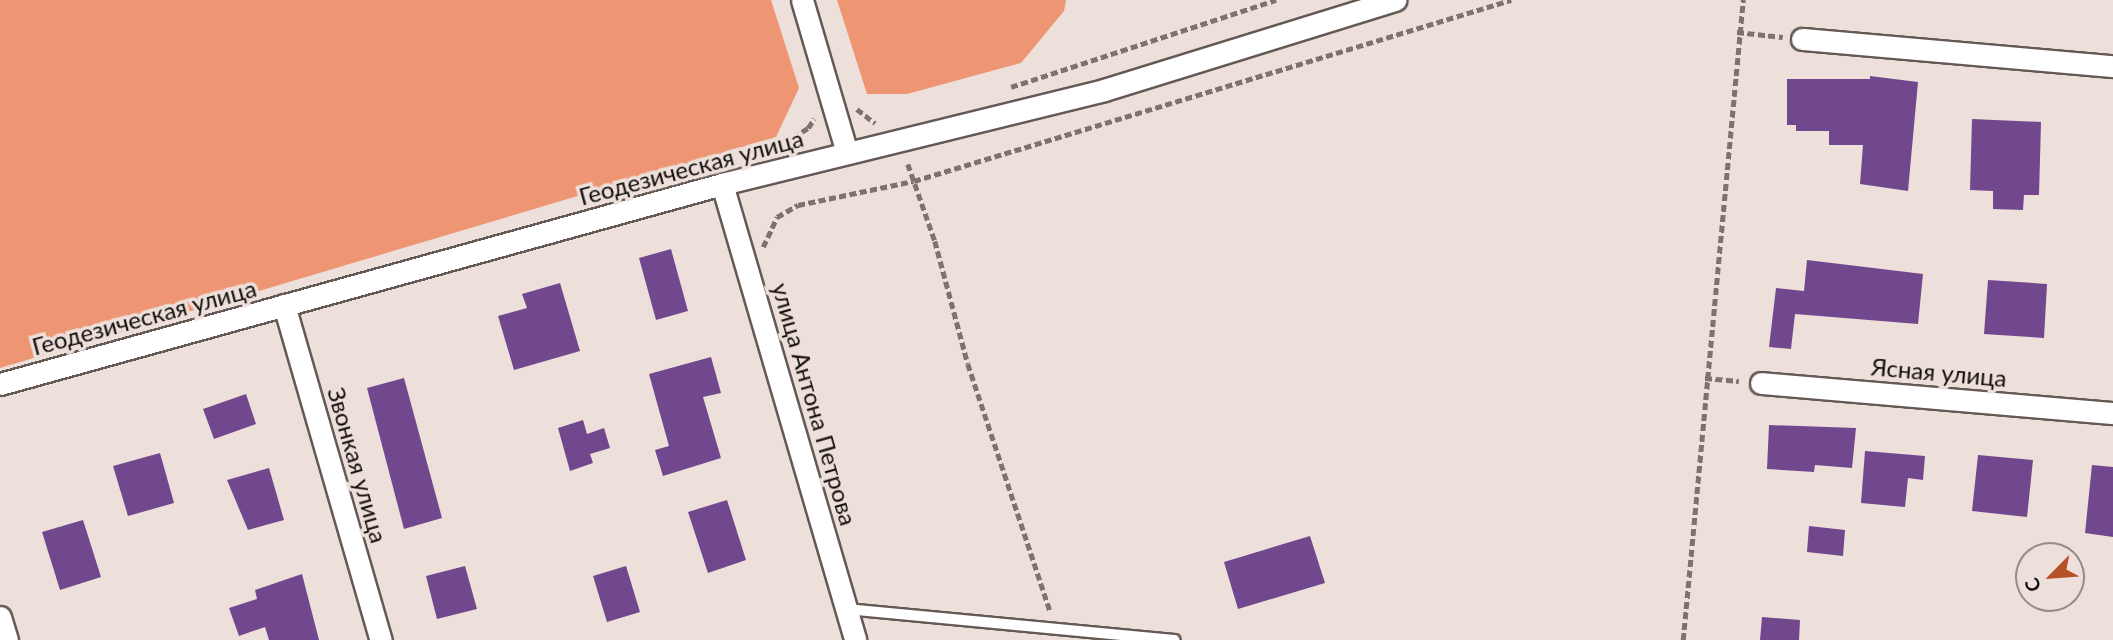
<!DOCTYPE html>
<html>
<head>
<meta charset="utf-8">
<style>
	body { margin:0 }
	#map { position:relative; width:2113px; height:640px; overflow:hidden; background:#eddfda; font-family:Lato,sans-serif }
	div>[style] { position:absolute }
	[style*='--x'] { left:calc(var(--x)*1px); top:calc(var(--y)*1px); width:calc(var(--w)*1px); rotate:calc(var(--a)*1deg) }
	.forest>* { inset:0; background:#ee9673 }
	.building>* { inset:0; background:#71488e }
	.path>* { height:4.5px; margin-top:-2.25px; transform-origin:0; background:repeating-linear-gradient(90deg,#7c736f 0 7px,transparent 0 10.5px) }
	.roads { filter:drop-shadow(2px 0 #645954) drop-shadow(-2px 0 #645954) drop-shadow(0 2px #645954) drop-shadow(0 -2px #645954) }
	.service>* { height:10px; margin:-5px; padding:0 5px; transform-origin:5px; border-radius:5px; background:#fff }
	.minor>* { height:21px; margin:-10.5px; padding:0 10.5px; transform-origin:10.5px; border-radius:10.5px; background:#fff }
	span { translate:-50% -50%; white-space:nowrap; text-align:center; line-height:1.15; -webkit-text-stroke:7px #eddfda; paint-order:stroke }
	.street-label { font-size:24px; color:#110d0b }
	.north { position:absolute; left:2015px; top:542px; width:70px; height:70px; box-sizing:border-box; background:#eddfda; border:2px solid #958b87; border-radius:50%; rotate:245deg; font-size:19px; font-weight:700; line-height:28px; text-align:center; color:#110d0b }
	.north::after { content:''; display:block; margin:auto; width:24px; height:32px; background:#b65025; clip-path:polygon(50% 0,100% 100%,50% 72%,0 100%) }
</style>
</head>
<body>
<div id="map">
	<div class="forest">
		<i style="clip-path:polygon(0 0,771px 0,799px 88px,776px 137px,0 368px)"></i>
		<i style="clip-path:polygon(837px 0,1066px 0,1064px 11px,1021px 63px,907px 94px,867px 94px)"></i>
	</div>
	<div class="building">
		<i style="clip-path:polygon(1870px 76px,1918px 82px,1908px 191px,1860px 184px,1863px 145px,1829px 145px,1829px 131px,1796px 131px,1796px 125px,1787px 125px,1787px 79px,1870px 79px)"></i>
		<i style="clip-path:polygon(1972px 119px,2041px 122px,2039px 195px,2024px 195px,2023px 210px,1993px 209px,1993px 191px,1970px 190px)"></i>
		<i style="clip-path:polygon(671px 249px,688px 311px,656px 320px,639px 258px)"></i>
		<i style="clip-path:polygon(1807px 260px,1923px 274px,1918px 324px,1795px 314px,1791px 349px,1769px 347px,1776px 288px,1804px 291px)"></i>
		<i style="clip-path:polygon(1988px 280px,2047px 284px,2044px 338px,1984px 334px)"></i>
		<i style="clip-path:polygon(560px 283px,580px 351px,514px 370px,498px 316px,527px 308px,522px 294px)"></i>
		<i style="clip-path:polygon(711px 357px,721px 393px,703px 397px,721px 458px,663px 476px,655px 450px,669px 446px,649px 374px)"></i>
		<i style="clip-path:polygon(404px 378px,442px 518px,404px 529px,367px 388px)"></i>
		<i style="clip-path:polygon(246px 394px,256px 424px,214px 439px,203px 409px)"></i>
		<i style="clip-path:polygon(583px 420px,587px 434px,604px 428px,610px 448px,590px 454px,593px 463px,570px 471px,558px 428px)"></i>
		<i style="clip-path:polygon(1769px 425px,1856px 428px,1852px 468px,1815px 465px,1814px 472px,1767px 469px)"></i>
		<i style="clip-path:polygon(1865px 451px,1925px 456px,1923px 480px,1908px 478px,1905px 507px,1861px 503px)"></i>
		<i style="clip-path:polygon(160px 453px,174px 503px,128px 516px,113px 466px)"></i>
		<i style="clip-path:polygon(1978px 455px,2033px 460px,2027px 517px,1972px 511px)"></i>
		<i style="clip-path:polygon(2092px 465px,2113px 467px,2113px 537px,2085px 533px)"></i>
		<i style="clip-path:polygon(269px 468px,284px 520px,248px 530px,227px 480px)"></i>
		<i style="clip-path:polygon(727px 500px,746px 560px,708px 573px,688px 512px)"></i>
		<i style="clip-path:polygon(83px 520px,101px 577px,60px 590px,42px 532px)"></i>
		<i style="clip-path:polygon(1809px 526px,1845px 530px,1843px 556px,1807px 552px)"></i>
		<i style="clip-path:polygon(1310px 536px,1325px 583px,1238px 609px,1224px 562px)"></i>
		<i style="clip-path:polygon(465px 566px,477px 609px,437px 619px,426px 576px)"></i>
		<i style="clip-path:polygon(626px 566px,640px 612px,607px 622px,593px 576px)"></i>
		<i style="clip-path:polygon(302px 574px,319px 640px,269px 640px,265px 627px,239px 636px,229px 608px,257px 599px,255px 590px)"></i>
		<i style="clip-path:polygon(1762px 617px,1800px 620px,1799px 640px,1760px 640px)"></i>
	</div>
	<div class="path">
		<i style="--x:1737;--y:32;--w:46;--a:6.2"></i>
		<i style="--x:1011;--y:87;--w:279;--a:-18.2"></i>
		<i style="--x:857;--y:109;--w:23;--a:38"></i>
		<i style="--x:784;--y:143;--w:28;--a:-32"></i>
		<i style="--x:808;--y:128;--w:11;--a:-56"></i>
		<i style="--x:908;--y:164;--w:82;--a:70.7"></i>
		<i style="--x:935;--y:241;--w:127;--a:75"></i>
		<i style="--x:968;--y:364;--w:262;--a:71.6"></i>
		<i style="--x:763;--y:247;--w:33;--a:-65"></i>
		<i style="--x:777;--y:217;--w:24;--a:-30"></i>
		<i style="--x:798;--y:205;--w:118;--a:-11.7"></i>
		<i style="--x:914;--y:181;--w:624;--a:-16.87"></i>
		<i style="--x:1705;--y:378;--w:34;--a:5"></i>
		<i style="--x:1683;--y:640;--w:643;--a:-84.64"></i>
	</div>
	<div class="roads">
		<div class="service">
			<i style="--x:846;--y:609;--w:330;--a:5.4"></i>
		</div>
		<div class="minor">
			<i style="--x:802;--y:0;--w:159;--a:73.6"></i>
			<i style="--x:1802;--y:39;--w:312;--a:5"></i>
			<i style="--x:722;--y:184;--w:475;--a:73.7"></i>
			<i style="--x:284;--y:305;--w:349;--a:73.9"></i>
			<i style="--x:1761;--y:383;--w:353;--a:4.9"></i>
			<i style="--x:0;--y:384;--w:749;--a:-15.48"></i>
			<i style="--x:722;--y:184;--w:393;--a:-13.8"></i>
			<i style="--x:1104;--y:90;--w:305;--a:-17.2"></i>
			<i style="--x:0;--y:617;--w:24;--a:73"></i>
		</div>
	</div>
	<div class="street-label">
		<span style="left:691px;top:167px;rotate:-15deg">Геодезическая улица</span>
		<span style="left:144px;top:317px;rotate:-15deg">Геодезическая улица</span>
		<span style="left:1939px;top:372px;rotate:5deg">Ясная улица</span>
		<span style="left:815px;top:404px;rotate:74deg">улица Антона Петрова</span>
		<span style="left:358px;top:465px;rotate:74deg">Звонкая улица</span>
	</div>
	<div class="north">С</div>
</div>
</body>
</html>
